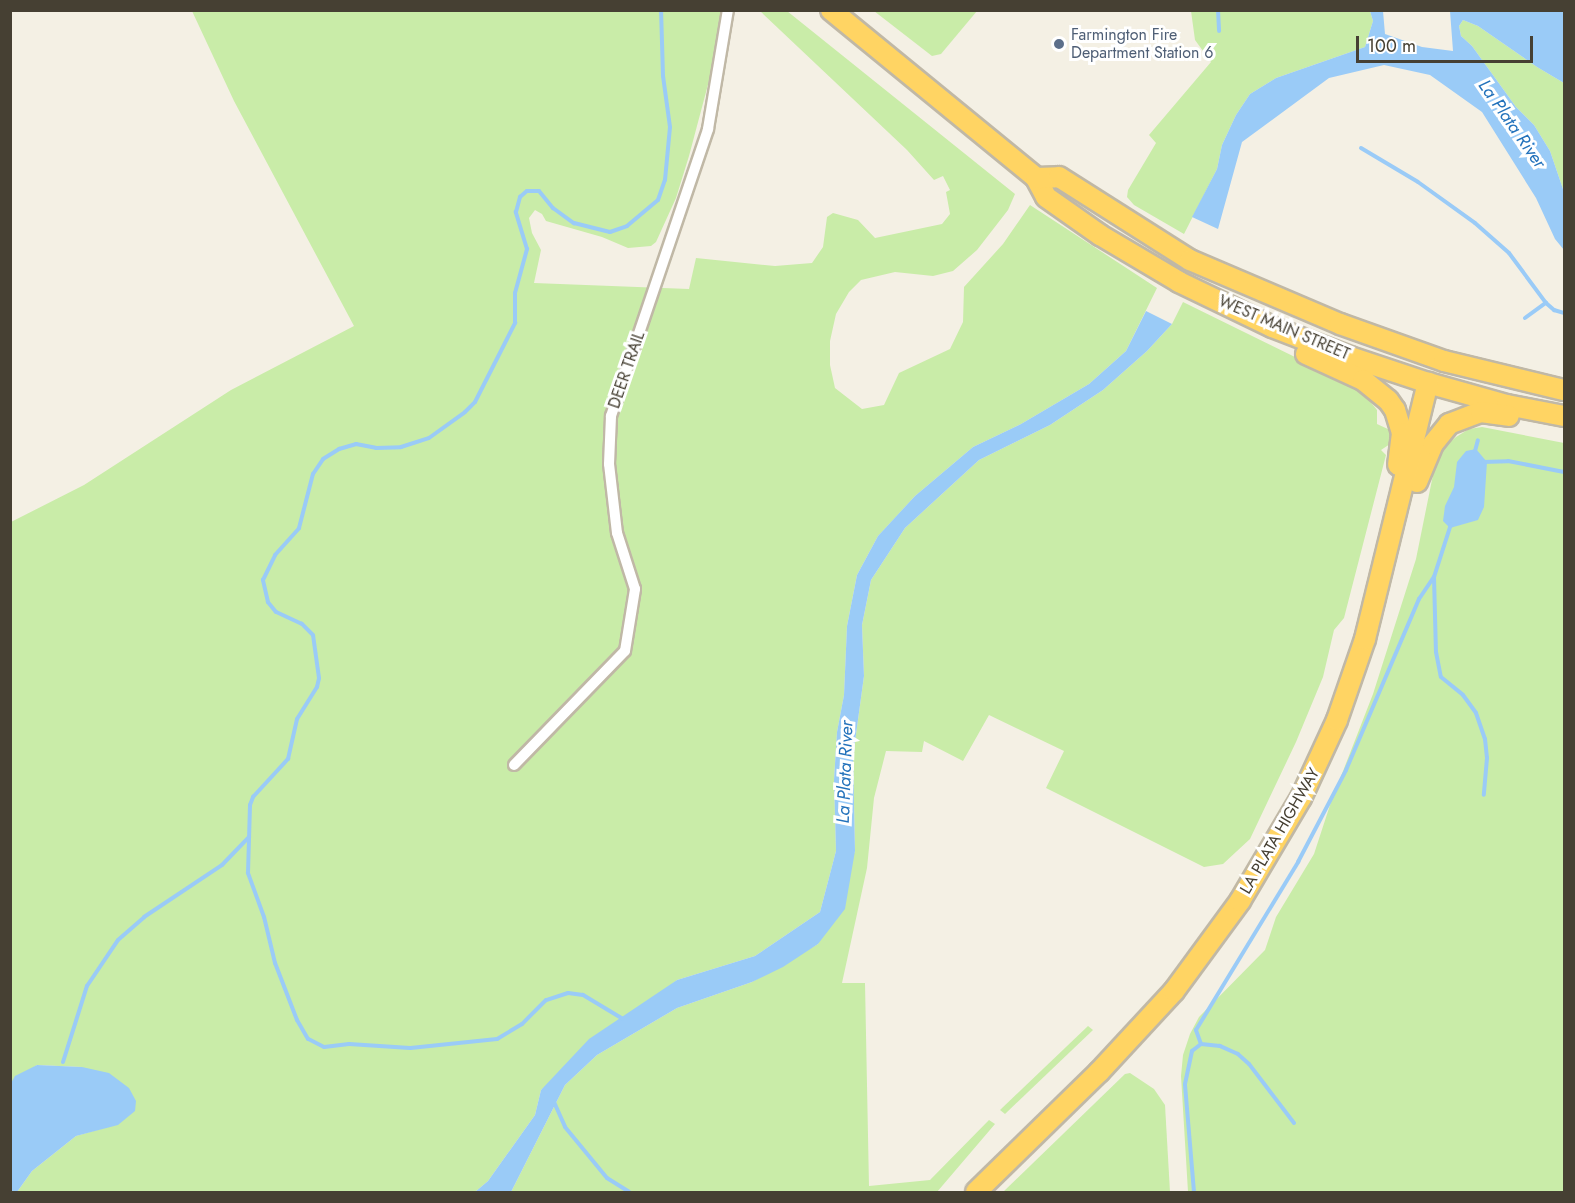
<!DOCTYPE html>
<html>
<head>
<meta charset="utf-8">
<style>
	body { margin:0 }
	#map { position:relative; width:1575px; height:1203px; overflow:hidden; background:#f4f0e4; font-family:Jost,sans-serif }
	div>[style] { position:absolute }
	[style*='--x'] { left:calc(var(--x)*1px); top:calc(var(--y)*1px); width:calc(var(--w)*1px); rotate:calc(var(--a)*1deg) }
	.green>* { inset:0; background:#c9eca8 }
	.water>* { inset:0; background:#9acbf7 }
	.stream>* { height:4px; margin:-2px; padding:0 2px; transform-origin:2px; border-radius:2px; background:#9acbf7 }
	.roads { filter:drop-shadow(2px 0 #c0b8a6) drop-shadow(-2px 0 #c0b8a6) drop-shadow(0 2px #c0b8a6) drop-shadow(0 -2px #c0b8a6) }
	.street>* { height:10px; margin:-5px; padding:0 5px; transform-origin:5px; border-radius:5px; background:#fff }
	.highway>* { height:20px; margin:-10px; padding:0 10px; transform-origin:10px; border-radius:10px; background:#ffd463 }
	.dots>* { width:16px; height:16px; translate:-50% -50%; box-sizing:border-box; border:3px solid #fff; border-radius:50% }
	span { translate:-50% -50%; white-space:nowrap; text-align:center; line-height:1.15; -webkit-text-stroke:6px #fff; paint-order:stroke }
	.service-label { font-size:16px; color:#4e5e75 }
	.left { translate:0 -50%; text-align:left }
	.street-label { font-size:16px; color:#464033 }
	.water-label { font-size:18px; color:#2372bb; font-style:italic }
	.frame { position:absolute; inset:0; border:12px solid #464033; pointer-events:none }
	.scale { position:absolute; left:1356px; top:36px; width:177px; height:27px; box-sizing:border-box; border:3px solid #464033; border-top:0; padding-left:8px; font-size:18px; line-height:21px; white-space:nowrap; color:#464033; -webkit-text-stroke:4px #fff; paint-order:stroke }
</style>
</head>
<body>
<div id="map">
	<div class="green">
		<i style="clip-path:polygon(192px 11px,722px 11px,714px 62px,689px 156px,676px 198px,656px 242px,651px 246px,628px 248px,602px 237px,546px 221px,542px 214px,535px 210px,529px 218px,532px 233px,541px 250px,534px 283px,689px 289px,696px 258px,775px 266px,812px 263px,823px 247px,827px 217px,833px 213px,858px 220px,875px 238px,942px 224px,950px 214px,946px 192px,950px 190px,943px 176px,934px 180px,907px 150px,760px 11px,787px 11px,1015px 194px,1008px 210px,977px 250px,953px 271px,933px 276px,895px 272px,861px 280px,849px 292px,836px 314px,830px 341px,830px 365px,835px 388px,862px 409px,884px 405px,899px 373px,950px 349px,963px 322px,964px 287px,1003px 244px,1030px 205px,1157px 288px,1126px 351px,1089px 384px,1021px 424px,973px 447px,915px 496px,893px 520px,878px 536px,857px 575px,847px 626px,844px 695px,837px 732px,834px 780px,836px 851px,820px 912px,755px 956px,677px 980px,541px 1090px,535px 1115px,488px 1181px,475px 1192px,17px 1192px,32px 1171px,76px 1136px,118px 1124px,82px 1067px,37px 1065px,11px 1083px,11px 522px,84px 485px,231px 390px,354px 326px,234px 101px)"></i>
		<i style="clip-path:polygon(874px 11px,977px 11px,941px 54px,932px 56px)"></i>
		<i style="clip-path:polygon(1191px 11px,1370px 11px,1373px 21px,1365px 47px,1276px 78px,1250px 94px,1236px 115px,1222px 145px,1217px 169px,1184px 234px,1134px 205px,1127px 197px,1128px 190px,1156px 143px,1149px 135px,1211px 62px,1195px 40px)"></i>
		<i style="clip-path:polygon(1463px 20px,1478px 26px,1537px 67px,1564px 83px,1564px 192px,1550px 151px,1534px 125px,1516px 107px,1472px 46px,1461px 36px,1459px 26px)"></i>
		<i style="clip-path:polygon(1183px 302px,1360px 389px,1377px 410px,1377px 424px,1390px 430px,1390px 444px,1381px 450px,1386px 455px,1344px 618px,1334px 630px,1323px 677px,1296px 742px,1250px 839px,1223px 864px,1204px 867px,1046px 788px,1064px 751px,989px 715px,963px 761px,924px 741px,922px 752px,886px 751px,874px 798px,867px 868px,842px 983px,865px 983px,869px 1186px,930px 1180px,989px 1120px,995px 1124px,937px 1192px,511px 1192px,565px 1085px,597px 1055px,677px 1008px,752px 982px,818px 944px,855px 851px,853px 756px,864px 676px,862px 625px,871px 580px,905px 528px,979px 460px,1050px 425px,1103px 390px,1147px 351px,1172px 324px)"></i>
		<i style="clip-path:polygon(1482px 427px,1564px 443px,1564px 1192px,1188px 1192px,1181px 1076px,1183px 1055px,1190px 1034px,1199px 1017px,1265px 950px,1276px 917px,1314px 854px,1331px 802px,1373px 694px,1416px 559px,1436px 460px,1443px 448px,1456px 437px,1469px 429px)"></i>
		<i style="clip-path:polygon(1088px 1026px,1093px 1030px,1005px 1114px,1000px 1110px)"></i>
		<i style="clip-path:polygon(1130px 1073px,1154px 1089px,1165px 1105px,1170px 1192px,1003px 1192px,1125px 1074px)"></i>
	</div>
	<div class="water">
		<i style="clip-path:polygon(1370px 11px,1383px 11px,1385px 34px,1422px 47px,1453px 51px,1450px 11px,1564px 11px,1564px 83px,1537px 67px,1478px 26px,1463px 20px,1459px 26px,1461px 36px,1472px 46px,1516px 107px,1534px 125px,1550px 151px,1564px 192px,1564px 250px,1555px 239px,1536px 198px,1482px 112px,1430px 75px,1384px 65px,1329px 78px,1242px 142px,1218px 229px,1192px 217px,1217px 169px,1222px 145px,1236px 115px,1250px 94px,1276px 78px,1365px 47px,1373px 21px)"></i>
		<i style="clip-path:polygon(1146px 311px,1172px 324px,1147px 351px,1103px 390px,1050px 425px,979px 460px,905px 528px,871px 580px,862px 625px,864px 676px,853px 756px,855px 851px,845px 909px,818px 944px,783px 967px,752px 982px,677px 1008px,597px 1055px,565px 1085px,511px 1192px,475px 1192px,488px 1181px,535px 1115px,541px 1090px,589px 1039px,677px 980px,755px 956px,820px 912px,836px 851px,834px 780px,837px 732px,844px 695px,847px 626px,857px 575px,878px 536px,915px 496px,973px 447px,1021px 424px,1089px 384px,1126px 351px)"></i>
		<i style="clip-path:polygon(1476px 449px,1487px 462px,1484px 507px,1478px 520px,1450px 528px,1443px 521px,1445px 506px,1454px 487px,1457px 462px,1466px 451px)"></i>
		<i style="clip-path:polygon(37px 1065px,82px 1067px,109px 1073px,129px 1088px,136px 1101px,135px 1111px,118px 1125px,76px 1136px,32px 1171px,17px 1192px,11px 1192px,11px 1083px,15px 1076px)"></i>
	</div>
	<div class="stream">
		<i style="--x:1218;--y:10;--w:21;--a:87"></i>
		<i style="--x:1361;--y:148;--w:66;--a:30.8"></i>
		<i style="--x:1418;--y:182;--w:70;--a:35.7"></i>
		<i style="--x:1475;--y:223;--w:45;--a:41.4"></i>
		<i style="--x:1509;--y:253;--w:62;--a:53.5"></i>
		<i style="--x:1546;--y:303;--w:11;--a:41"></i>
		<i style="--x:1554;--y:310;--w:10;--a:17"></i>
		<i style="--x:1525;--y:318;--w:26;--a:-36"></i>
		<i style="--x:1475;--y:451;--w:11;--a:-75"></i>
		<i style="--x:1483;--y:462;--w:25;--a:-2"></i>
		<i style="--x:1508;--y:461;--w:57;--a:11.1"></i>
		<i style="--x:1451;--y:524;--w:56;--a:107.8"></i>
		<i style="--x:1434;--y:577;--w:75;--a:88.5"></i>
		<i style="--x:1436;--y:652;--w:25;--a:79"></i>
		<i style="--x:1441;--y:677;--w:28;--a:39"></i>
		<i style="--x:1463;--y:695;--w:22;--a:54"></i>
		<i style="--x:1476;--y:713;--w:28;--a:71"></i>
		<i style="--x:1485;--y:739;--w:19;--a:84"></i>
		<i style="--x:1487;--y:758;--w:37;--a:95"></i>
		<i style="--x:623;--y:1019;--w:47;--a:-149"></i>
		<i style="--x:583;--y:995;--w:15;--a:-172"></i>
		<i style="--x:568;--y:993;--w:23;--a:162"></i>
		<i style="--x:546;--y:1000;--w:34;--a:135"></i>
		<i style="--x:522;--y:1024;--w:29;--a:149"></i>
		<i style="--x:497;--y:1039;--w:87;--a:174.1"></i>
		<i style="--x:410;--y:1048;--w:61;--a:-176.2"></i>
		<i style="--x:349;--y:1044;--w:25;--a:173"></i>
		<i style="--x:324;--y:1047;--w:18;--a:-153"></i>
		<i style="--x:308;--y:1039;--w:22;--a:-120"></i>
		<i style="--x:297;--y:1020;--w:61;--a:-111.1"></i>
		<i style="--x:275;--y:963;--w:47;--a:-103.4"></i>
		<i style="--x:264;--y:917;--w:47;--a:-110"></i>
		<i style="--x:248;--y:873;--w:68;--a:-88.3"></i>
		<i style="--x:250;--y:805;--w:9;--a:-69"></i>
		<i style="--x:253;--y:797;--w:52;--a:-47.4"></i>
		<i style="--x:288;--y:759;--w:41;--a:-77.3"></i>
		<i style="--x:297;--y:719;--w:38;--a:-58"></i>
		<i style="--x:317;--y:687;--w:9;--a:-77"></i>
		<i style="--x:319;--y:678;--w:43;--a:-97.9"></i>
		<i style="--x:313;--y:635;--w:16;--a:-135"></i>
		<i style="--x:302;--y:624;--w:29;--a:-155"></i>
		<i style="--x:276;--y:612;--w:13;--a:-129"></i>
		<i style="--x:268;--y:602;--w:23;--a:-103"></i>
		<i style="--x:263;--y:580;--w:28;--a:-64"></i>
		<i style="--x:275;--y:555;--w:36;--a:-48"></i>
		<i style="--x:299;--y:528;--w:56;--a:-75.5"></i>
		<i style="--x:313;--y:474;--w:18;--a:-56"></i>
		<i style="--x:323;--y:459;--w:19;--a:-32"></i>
		<i style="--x:339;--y:449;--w:18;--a:-16"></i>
		<i style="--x:356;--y:444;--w:20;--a:11"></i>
		<i style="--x:376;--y:448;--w:25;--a:-2"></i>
		<i style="--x:401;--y:447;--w:29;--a:-18"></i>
		<i style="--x:429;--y:438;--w:44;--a:-35.8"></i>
		<i style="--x:465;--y:412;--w:14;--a:-45"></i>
		<i style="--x:475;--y:402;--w:89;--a:-63.1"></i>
		<i style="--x:515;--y:323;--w:30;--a:-90"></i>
		<i style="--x:515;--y:293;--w:46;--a:-74.7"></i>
		<i style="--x:527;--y:249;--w:39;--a:-107"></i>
		<i style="--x:516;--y:212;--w:16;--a:-75"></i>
		<i style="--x:520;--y:197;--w:9;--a:-41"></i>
		<i style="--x:527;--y:191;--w:12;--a:0"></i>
		<i style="--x:539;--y:191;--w:22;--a:51"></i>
		<i style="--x:553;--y:208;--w:26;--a:36"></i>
		<i style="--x:574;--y:223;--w:37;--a:14"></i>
		<i style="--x:610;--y:232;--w:18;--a:-19"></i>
		<i style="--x:627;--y:226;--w:40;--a:-40"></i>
		<i style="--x:658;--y:200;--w:21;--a:-71"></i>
		<i style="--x:665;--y:180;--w:53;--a:-84.6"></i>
		<i style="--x:670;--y:127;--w:51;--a:-97.8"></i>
		<i style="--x:663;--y:76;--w:66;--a:-91.7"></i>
		<i style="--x:63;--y:1062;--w:80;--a:-72.5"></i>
		<i style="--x:87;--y:986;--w:55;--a:-56"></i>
		<i style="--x:118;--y:940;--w:35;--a:-41"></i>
		<i style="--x:144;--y:917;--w:94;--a:-33.7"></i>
		<i style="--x:222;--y:865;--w:39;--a:-46"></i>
		<i style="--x:554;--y:1102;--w:27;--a:66"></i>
		<i style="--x:565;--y:1127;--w:66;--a:50.5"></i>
		<i style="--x:607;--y:1178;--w:26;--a:32"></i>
		<i style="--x:1294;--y:1123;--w:74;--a:-127.3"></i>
		<i style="--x:1249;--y:1064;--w:15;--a:-138"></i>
		<i style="--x:1238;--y:1054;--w:20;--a:-156"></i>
		<i style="--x:1220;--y:1046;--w:19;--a:-174"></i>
		<i style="--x:1201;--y:1044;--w:15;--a:-110"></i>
		<i style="--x:1196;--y:1030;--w:197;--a:-58.7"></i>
		<i style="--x:1298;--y:862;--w:104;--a:-62.4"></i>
		<i style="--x:1346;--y:770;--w:186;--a:-66.9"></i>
		<i style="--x:1419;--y:599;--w:27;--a:-56"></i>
		<i style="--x:1194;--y:1192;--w:108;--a:-94.8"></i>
		<i style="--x:1185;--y:1084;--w:34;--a:-78"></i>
		<i style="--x:1192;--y:1051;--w:11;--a:-38"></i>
	</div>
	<div class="roads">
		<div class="street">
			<i style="--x:514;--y:765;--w:159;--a:-45.8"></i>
			<i style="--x:625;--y:651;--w:63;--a:-80.8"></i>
			<i style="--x:635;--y:589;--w:59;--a:-107.8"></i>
			<i style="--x:617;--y:533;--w:69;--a:-96.6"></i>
			<i style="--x:609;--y:464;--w:48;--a:-87.6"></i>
			<i style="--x:611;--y:416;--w:303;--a:-71.3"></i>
			<i style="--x:708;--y:129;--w:121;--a:-80.5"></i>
		</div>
		<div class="highway">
			<i style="--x:831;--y:10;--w:265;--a:39.3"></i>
			<i style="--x:1036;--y:178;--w:21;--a:62"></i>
			<i style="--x:1046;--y:197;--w:66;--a:35.1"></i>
			<i style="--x:1100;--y:235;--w:92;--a:30.7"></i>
			<i style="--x:1179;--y:282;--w:103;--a:25.8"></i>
			<i style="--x:1272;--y:327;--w:84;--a:21"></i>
			<i style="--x:1350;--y:357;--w:82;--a:18.4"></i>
			<i style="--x:1428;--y:383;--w:82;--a:15.6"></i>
			<i style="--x:1507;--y:405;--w:58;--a:10.9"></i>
			<i style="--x:1036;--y:178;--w:23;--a:-2"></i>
			<i style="--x:1059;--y:177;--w:155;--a:32.4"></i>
			<i style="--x:1190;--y:260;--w:163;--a:23.1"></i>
			<i style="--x:1340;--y:324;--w:110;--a:19.6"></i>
			<i style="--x:1444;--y:361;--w:123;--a:13.6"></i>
			<i style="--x:1306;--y:354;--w:63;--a:24.5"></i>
			<i style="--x:1363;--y:380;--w:32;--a:39"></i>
			<i style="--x:1388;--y:400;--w:12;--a:55"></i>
			<i style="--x:1395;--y:410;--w:24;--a:73"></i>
			<i style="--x:1402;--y:433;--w:32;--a:97"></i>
			<i style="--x:1417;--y:482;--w:41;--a:-67.2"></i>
			<i style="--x:1433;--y:444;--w:26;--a:-51"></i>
			<i style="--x:1449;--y:424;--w:34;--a:-21"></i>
			<i style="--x:1481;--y:412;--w:28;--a:8"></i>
			<i style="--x:976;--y:1192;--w:172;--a:-44.3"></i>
			<i style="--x:1099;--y:1072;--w:110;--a:-47.2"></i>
			<i style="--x:1174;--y:991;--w:112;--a:-53.7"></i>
			<i style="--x:1240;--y:901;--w:120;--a:-59.4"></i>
			<i style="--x:1301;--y:798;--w:86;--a:-65.2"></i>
			<i style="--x:1337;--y:720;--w:86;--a:-70.9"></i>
			<i style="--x:1365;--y:639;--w:264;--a:-76.2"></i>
		</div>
	</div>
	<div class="dots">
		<i style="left:1059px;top:44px;background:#5c6f8a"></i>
	</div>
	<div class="service-label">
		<span class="left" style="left:1071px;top:44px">Farmington Fire<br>Department Station 6</span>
	</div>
	<div class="street-label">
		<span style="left:1284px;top:328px;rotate:23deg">WEST MAIN STREET</span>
		<span style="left:627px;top:370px;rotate:-71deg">DEER TRAIL</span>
		<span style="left:1280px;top:831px;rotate:-60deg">LA PLATA HIGHWAY</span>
	</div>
	<div class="water-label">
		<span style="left:1512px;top:124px;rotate:55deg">La Plata River</span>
		<span style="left:845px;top:772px;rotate:-88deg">La Plata River</span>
	</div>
	<div class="frame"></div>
	<div class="scale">100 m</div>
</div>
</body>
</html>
